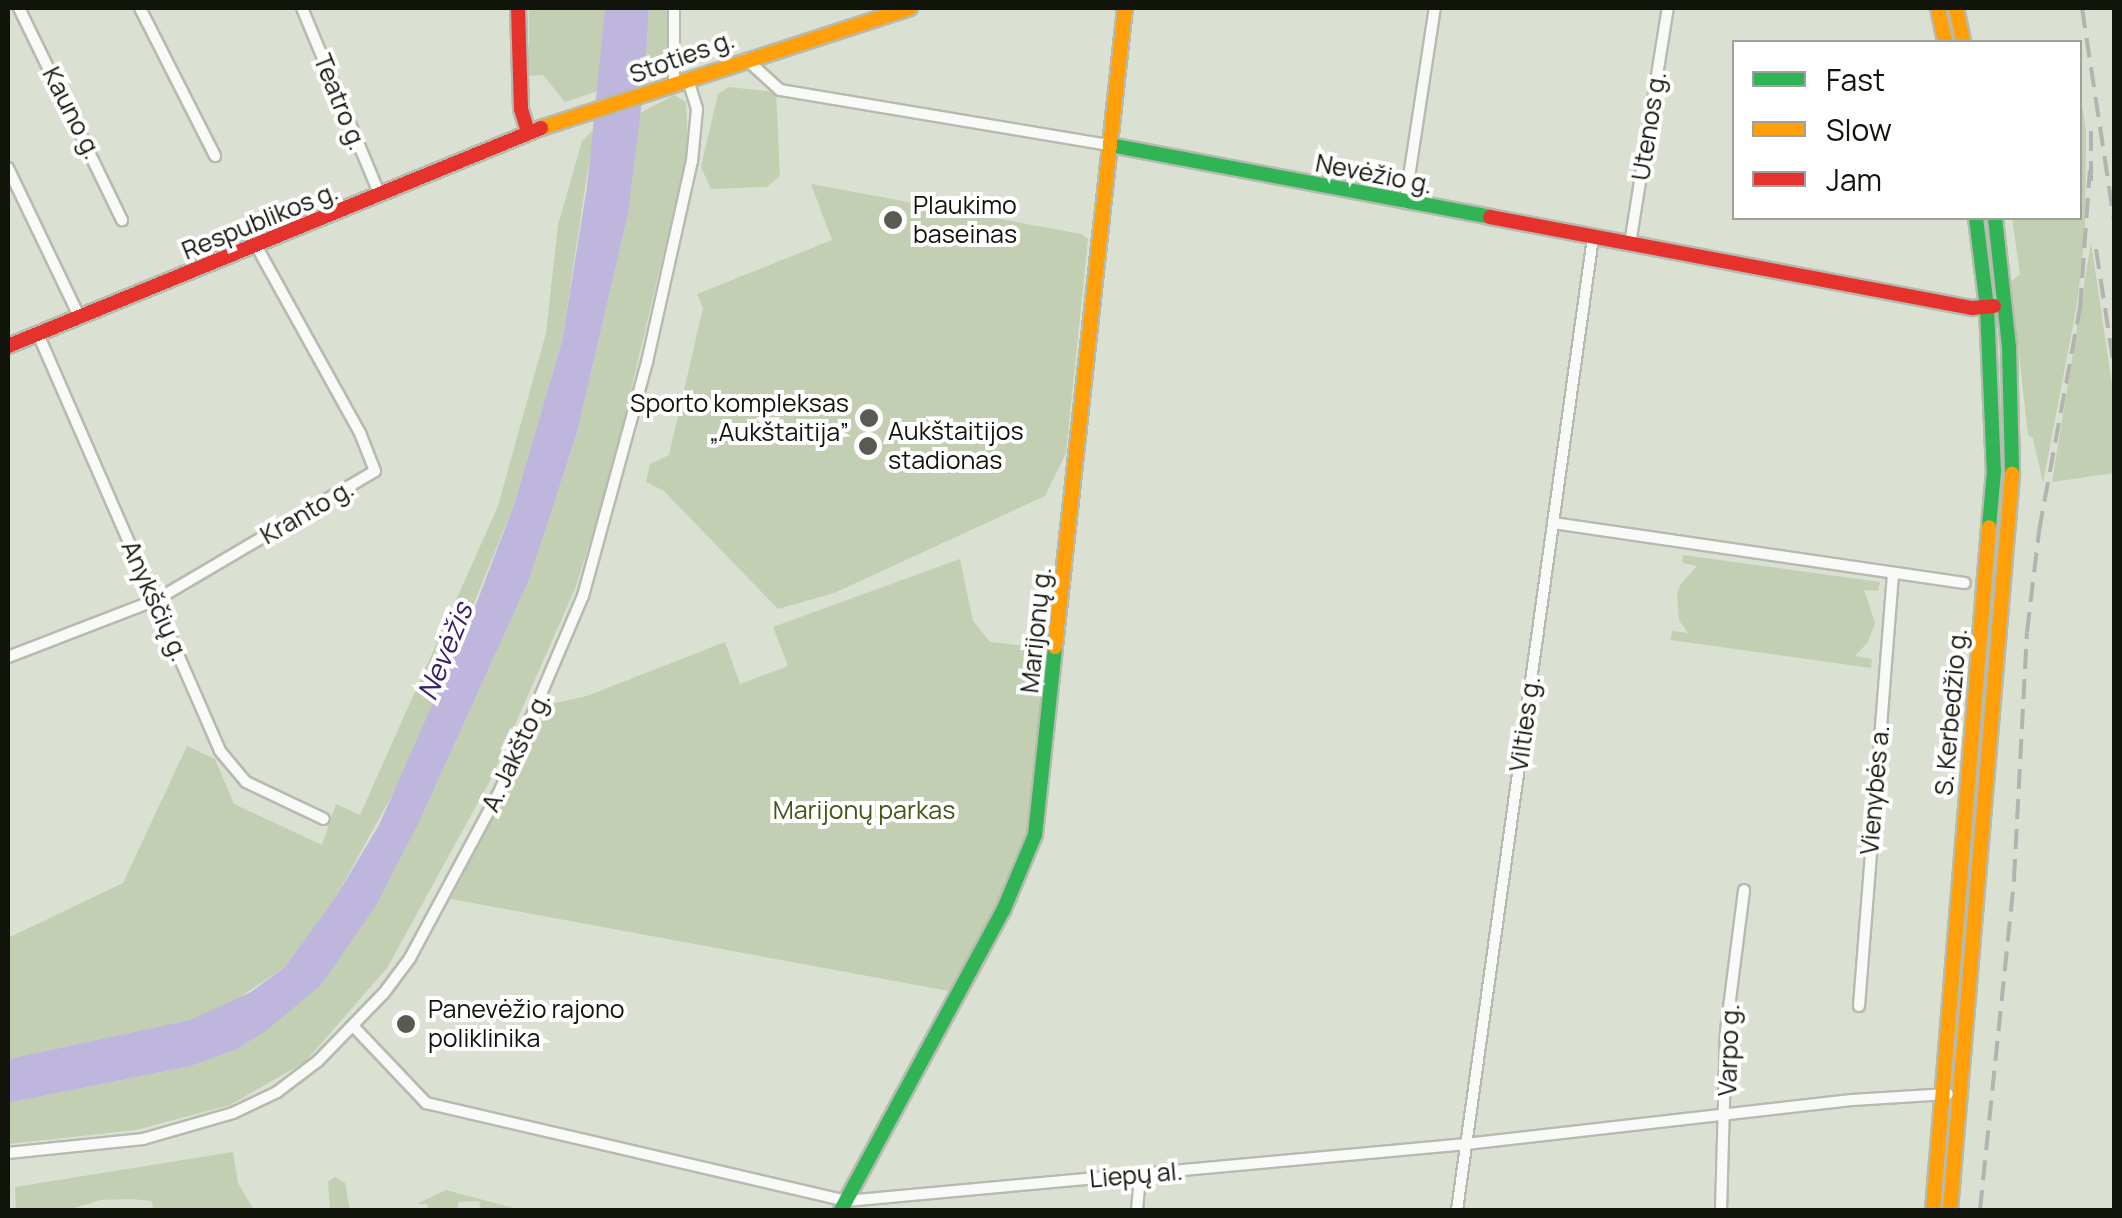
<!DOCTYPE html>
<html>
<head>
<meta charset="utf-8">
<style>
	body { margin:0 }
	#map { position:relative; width:2122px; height:1218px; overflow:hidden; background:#dae0d2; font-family:Manrope,sans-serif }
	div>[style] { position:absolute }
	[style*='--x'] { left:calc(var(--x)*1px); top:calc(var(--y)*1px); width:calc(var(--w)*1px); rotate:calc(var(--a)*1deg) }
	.green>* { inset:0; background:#c3cfb3 }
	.water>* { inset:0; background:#bfb6dd }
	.roads { filter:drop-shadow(2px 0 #b6bbb0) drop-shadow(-2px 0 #b6bbb0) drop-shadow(0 2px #b6bbb0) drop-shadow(0 -2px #b6bbb0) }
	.street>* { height:10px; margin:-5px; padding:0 5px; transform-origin:5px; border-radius:5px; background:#f9faf8 }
	.fast>* { height:14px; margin:-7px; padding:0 7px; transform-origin:7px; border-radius:7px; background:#30b455 }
	.slow>* { height:14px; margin:-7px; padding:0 7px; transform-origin:7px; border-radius:7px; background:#ff9f0a }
	.jam>* { height:14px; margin:-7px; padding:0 7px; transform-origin:7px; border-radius:7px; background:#e5322d }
	.rail>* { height:4px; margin-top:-2px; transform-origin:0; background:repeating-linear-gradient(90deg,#b3b4b1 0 20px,transparent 0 30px) }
	.dots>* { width:28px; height:28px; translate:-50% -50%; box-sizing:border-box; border:5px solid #fff; border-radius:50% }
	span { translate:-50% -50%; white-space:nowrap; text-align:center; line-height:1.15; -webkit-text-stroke:8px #fff; paint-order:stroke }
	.street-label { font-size:25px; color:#11140b }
	.poi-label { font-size:25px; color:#11140b }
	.left { translate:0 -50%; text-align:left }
	.right { translate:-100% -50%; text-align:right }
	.park-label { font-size:25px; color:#415713 }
	.water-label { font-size:28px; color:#3a2068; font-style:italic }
	.frame { position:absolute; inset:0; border:10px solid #11140b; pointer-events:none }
	.legend { position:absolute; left:1732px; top:40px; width:350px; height:180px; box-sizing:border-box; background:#fff; border:2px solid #a0a19d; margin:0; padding:12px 18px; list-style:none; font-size:30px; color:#11140b }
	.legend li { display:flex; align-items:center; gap:20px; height:50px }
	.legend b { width:50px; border:2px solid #a0a19d }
</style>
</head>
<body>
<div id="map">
	<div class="green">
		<i style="clip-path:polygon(529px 8px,605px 8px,598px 91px,565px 102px,543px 75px,529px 76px)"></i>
		<i style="clip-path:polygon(649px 8px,671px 8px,668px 70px,645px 77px)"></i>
		<i style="clip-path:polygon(729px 87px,776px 92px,780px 176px,767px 187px,711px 189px,701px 167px,718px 94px)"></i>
		<i style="clip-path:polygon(2080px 92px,2086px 132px,2085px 233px,2077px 304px,2043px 483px,2033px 438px,2028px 435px,2011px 281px,2020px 274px,2012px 218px,2080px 218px)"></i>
		<i style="clip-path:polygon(674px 95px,686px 102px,688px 150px,609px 482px,575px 589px,491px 779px,387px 968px,305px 1062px,230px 1105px,136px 1130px,8px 1144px,8px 1103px,191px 1066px,235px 1050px,263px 1033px,421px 818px,529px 580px,577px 433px,628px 214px,640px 113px)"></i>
		<i style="clip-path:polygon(594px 129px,562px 341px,514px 505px,407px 768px,337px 895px,285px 967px,223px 1008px,191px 1020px,8px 1059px,8px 938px,123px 883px,187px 746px,215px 759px,234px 804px,322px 845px,336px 804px,360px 815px,498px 506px,546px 333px,558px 225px,582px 141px)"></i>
		<i style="clip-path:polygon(811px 184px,1081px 234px,1088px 239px,1066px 453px,1045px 496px,834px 593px,778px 609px,664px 491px,646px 482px,650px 464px,669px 455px,703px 308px,697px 294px,832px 240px)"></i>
		<i style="clip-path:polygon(2091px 242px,2114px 398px,2114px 473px,2052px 482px)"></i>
		<i style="clip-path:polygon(1999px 321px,2006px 395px,2000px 543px,1995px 542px,2000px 445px)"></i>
		<i style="clip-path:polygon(1994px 551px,2000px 551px,1952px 1078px,1950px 1077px)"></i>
		<i style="clip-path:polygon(1683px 555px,1880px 582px,1878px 591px,1864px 590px,1875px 623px,1868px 642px,1855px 656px,1872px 659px,1871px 668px,1671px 640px,1672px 631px,1688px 633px,1679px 620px,1677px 596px,1680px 585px,1697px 566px,1682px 563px)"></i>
		<i style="clip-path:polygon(960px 559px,973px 621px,990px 642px,1048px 648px,1028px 831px,1004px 893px,949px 991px,451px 899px,547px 705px,587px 696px,725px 642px,740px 684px,788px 666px,773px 627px)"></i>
		<i style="clip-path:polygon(233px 1152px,238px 1183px,254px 1210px,153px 1210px,152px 1201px,131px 1199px,100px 1200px,68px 1210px,16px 1210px,15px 1187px)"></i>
		<i style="clip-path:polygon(335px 1177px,345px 1183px,350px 1210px,330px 1210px,328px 1182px)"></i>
		<i style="clip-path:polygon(446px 1190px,514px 1208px,514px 1210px,481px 1210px,479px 1201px,458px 1202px,458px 1210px,428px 1210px,427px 1204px,417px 1204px)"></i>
	</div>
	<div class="water">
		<i style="clip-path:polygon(605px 8px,649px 8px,645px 77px,628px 214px,577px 433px,529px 580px,421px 818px,375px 907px,321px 985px,263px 1033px,235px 1050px,191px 1066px,8px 1103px,8px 1059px,190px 1020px,251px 992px,285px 967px,337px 895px,379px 825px,472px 615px,514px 505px,562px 341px,587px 187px)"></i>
	</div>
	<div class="roads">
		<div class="street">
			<i style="--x:19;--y:8;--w:236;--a:64.1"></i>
			<i style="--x:140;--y:8;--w:166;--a:63.1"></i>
			<i style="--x:302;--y:8;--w:203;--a:67.4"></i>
			<i style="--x:746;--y:59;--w:46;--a:42.4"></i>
			<i style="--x:780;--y:90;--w:335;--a:9.5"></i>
			<i style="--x:674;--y:85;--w:77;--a:-90"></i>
			<i style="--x:8;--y:168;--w:166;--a:64.4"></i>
			<i style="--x:1405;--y:203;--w:197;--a:-81.3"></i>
			<i style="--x:1630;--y:244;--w:239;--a:-80.9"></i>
			<i style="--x:38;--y:334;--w:455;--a:66.4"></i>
			<i style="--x:220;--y:751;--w:40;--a:50"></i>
			<i style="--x:246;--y:782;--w:86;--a:25.4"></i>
			<i style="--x:1553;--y:523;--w:416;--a:8.3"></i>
			<i style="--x:8;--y:657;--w:159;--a:-21.1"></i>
			<i style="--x:156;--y:600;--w:254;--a:-30.5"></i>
			<i style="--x:375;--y:471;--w:41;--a:-111.5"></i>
			<i style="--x:360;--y:433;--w:213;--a:-119"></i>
			<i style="--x:1859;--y:1006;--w:434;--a:-85.5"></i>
			<i style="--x:354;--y:1027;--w:105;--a:46.5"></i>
			<i style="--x:426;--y:1103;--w:431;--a:13.1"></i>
			<i style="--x:846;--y:1201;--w:623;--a:-5.25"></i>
			<i style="--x:1466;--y:1144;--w:388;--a:-6.5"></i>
			<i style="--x:1852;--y:1100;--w:96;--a:-3.6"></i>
			<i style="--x:8;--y:1153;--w:136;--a:-5.9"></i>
			<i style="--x:143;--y:1139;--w:94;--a:-16.1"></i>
			<i style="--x:233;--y:1113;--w:49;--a:-25.5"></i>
			<i style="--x:277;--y:1092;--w:51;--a:-37.1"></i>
			<i style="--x:318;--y:1061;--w:95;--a:-45.9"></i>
			<i style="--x:384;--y:993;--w:44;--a:-53.4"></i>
			<i style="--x:410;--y:958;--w:193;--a:-61.8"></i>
			<i style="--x:501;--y:788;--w:209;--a:-66.9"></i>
			<i style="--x:583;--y:596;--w:243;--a:-74.7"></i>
			<i style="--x:647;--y:362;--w:206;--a:-77.4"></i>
			<i style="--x:692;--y:161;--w:52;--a:-84.5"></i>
			<i style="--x:697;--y:109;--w:30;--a:-107"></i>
			<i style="--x:1137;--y:1210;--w:36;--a:-85"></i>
			<i style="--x:1457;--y:1210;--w:981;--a:-82.04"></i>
			<i style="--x:1721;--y:1210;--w:179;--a:-88.4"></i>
			<i style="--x:1726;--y:1031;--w:142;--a:-82.7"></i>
		</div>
		<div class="fast">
			<i style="--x:1110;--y:145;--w:387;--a:10.7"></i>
			<i style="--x:1976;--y:218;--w:90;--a:83"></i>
			<i style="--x:1987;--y:307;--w:164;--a:87.6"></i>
			<i style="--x:1994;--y:471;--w:56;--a:95.1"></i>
			<i style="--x:1995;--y:218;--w:130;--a:83.8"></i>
			<i style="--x:2009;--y:347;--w:127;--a:88.6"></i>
			<i style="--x:841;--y:1210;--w:340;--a:-61.6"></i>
			<i style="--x:1003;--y:911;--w:82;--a:-67.2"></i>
			<i style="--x:1035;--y:835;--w:189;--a:-83.9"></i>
		</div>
		<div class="slow">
			<i style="--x:1938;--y:8;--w:35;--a:78"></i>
			<i style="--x:1956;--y:8;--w:35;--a:78"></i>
			<i style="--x:541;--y:128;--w:388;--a:-18"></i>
			<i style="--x:1055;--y:647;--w:643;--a:-83.75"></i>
			<i style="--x:1933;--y:1210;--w:685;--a:-85.31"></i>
			<i style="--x:1950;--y:1210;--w:739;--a:-85.18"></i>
		</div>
		<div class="jam">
			<i style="--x:518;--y:8;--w:101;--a:88.3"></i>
			<i style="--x:521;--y:109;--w:24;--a:73"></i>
			<i style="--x:1490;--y:217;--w:491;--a:10.7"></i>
			<i style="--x:1972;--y:308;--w:22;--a:-5"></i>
			<i style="--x:8;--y:346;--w:576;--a:-22.24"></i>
		</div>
	</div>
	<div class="rail">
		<i style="--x:2082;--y:8;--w:214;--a:81.4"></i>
		<i style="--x:2091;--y:131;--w:53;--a:90"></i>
		<i style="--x:2096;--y:249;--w:119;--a:81.3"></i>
		<i style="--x:1980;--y:1210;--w:333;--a:-84.1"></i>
		<i style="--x:2014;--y:879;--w:247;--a:-87"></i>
		<i style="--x:2027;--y:632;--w:102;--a:-83.2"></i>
		<i style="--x:2039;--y:531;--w:227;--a:-79.6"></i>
		<i style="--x:2080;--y:308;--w:138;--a:-85.9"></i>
	</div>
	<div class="dots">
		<i style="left:893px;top:220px;background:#575b51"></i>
		<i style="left:869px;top:418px;background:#575b51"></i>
		<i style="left:868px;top:446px;background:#575b51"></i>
		<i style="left:406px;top:1024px;background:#575b51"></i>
	</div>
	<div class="street-label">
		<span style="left:682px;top:57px;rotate:-20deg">Stoties g.</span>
		<span style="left:340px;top:102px;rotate:68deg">Teatro g.</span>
		<span style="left:72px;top:113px;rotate:63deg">Kauno g.</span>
		<span style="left:1649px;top:126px;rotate:-81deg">Utenos g.</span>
		<span style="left:1374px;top:174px;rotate:11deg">Nevėžio g.</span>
		<span style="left:260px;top:221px;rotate:-22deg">Respublikos g.</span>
		<span style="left:307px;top:512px;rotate:-30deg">Kranto g.</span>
		<span style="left:155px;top:601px;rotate:66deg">Anykščių g.</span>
		<span style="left:1036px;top:630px;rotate:-84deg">Marijonų g.</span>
		<span style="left:1951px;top:712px;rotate:-85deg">S. Kerbedžio g.</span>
		<span style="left:1525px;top:724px;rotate:-82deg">Vilties g.</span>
		<span style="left:516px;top:752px;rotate:-65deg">A. Jakšto g.</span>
		<span style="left:1875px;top:790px;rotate:-85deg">Vienybės a.</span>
		<span style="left:1729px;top:1050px;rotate:-88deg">Varpo g.</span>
		<span style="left:1136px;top:1175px;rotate:-5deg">Liepų al.</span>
	</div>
	<div class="poi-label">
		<span class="left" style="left:913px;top:220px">Plaukimo<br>baseinas</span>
		<span class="right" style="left:849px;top:418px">Sporto kompleksas<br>„Aukštaitija”</span>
		<span class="left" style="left:888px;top:446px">Aukštaitijos<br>stadionas</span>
		<span class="left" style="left:428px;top:1024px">Panevėžio rajono<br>poliklinika</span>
	</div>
	<div class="park-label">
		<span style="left:864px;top:810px">Marijonų parkas</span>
	</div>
	<div class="water-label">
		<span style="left:444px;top:651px;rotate:-68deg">Nevėžis</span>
	</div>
	<div class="frame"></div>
	<ul class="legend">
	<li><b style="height:12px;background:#30b455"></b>Fast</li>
	<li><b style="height:12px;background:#ff9f0a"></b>Slow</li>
	<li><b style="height:12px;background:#e5322d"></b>Jam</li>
	</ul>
</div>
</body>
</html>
